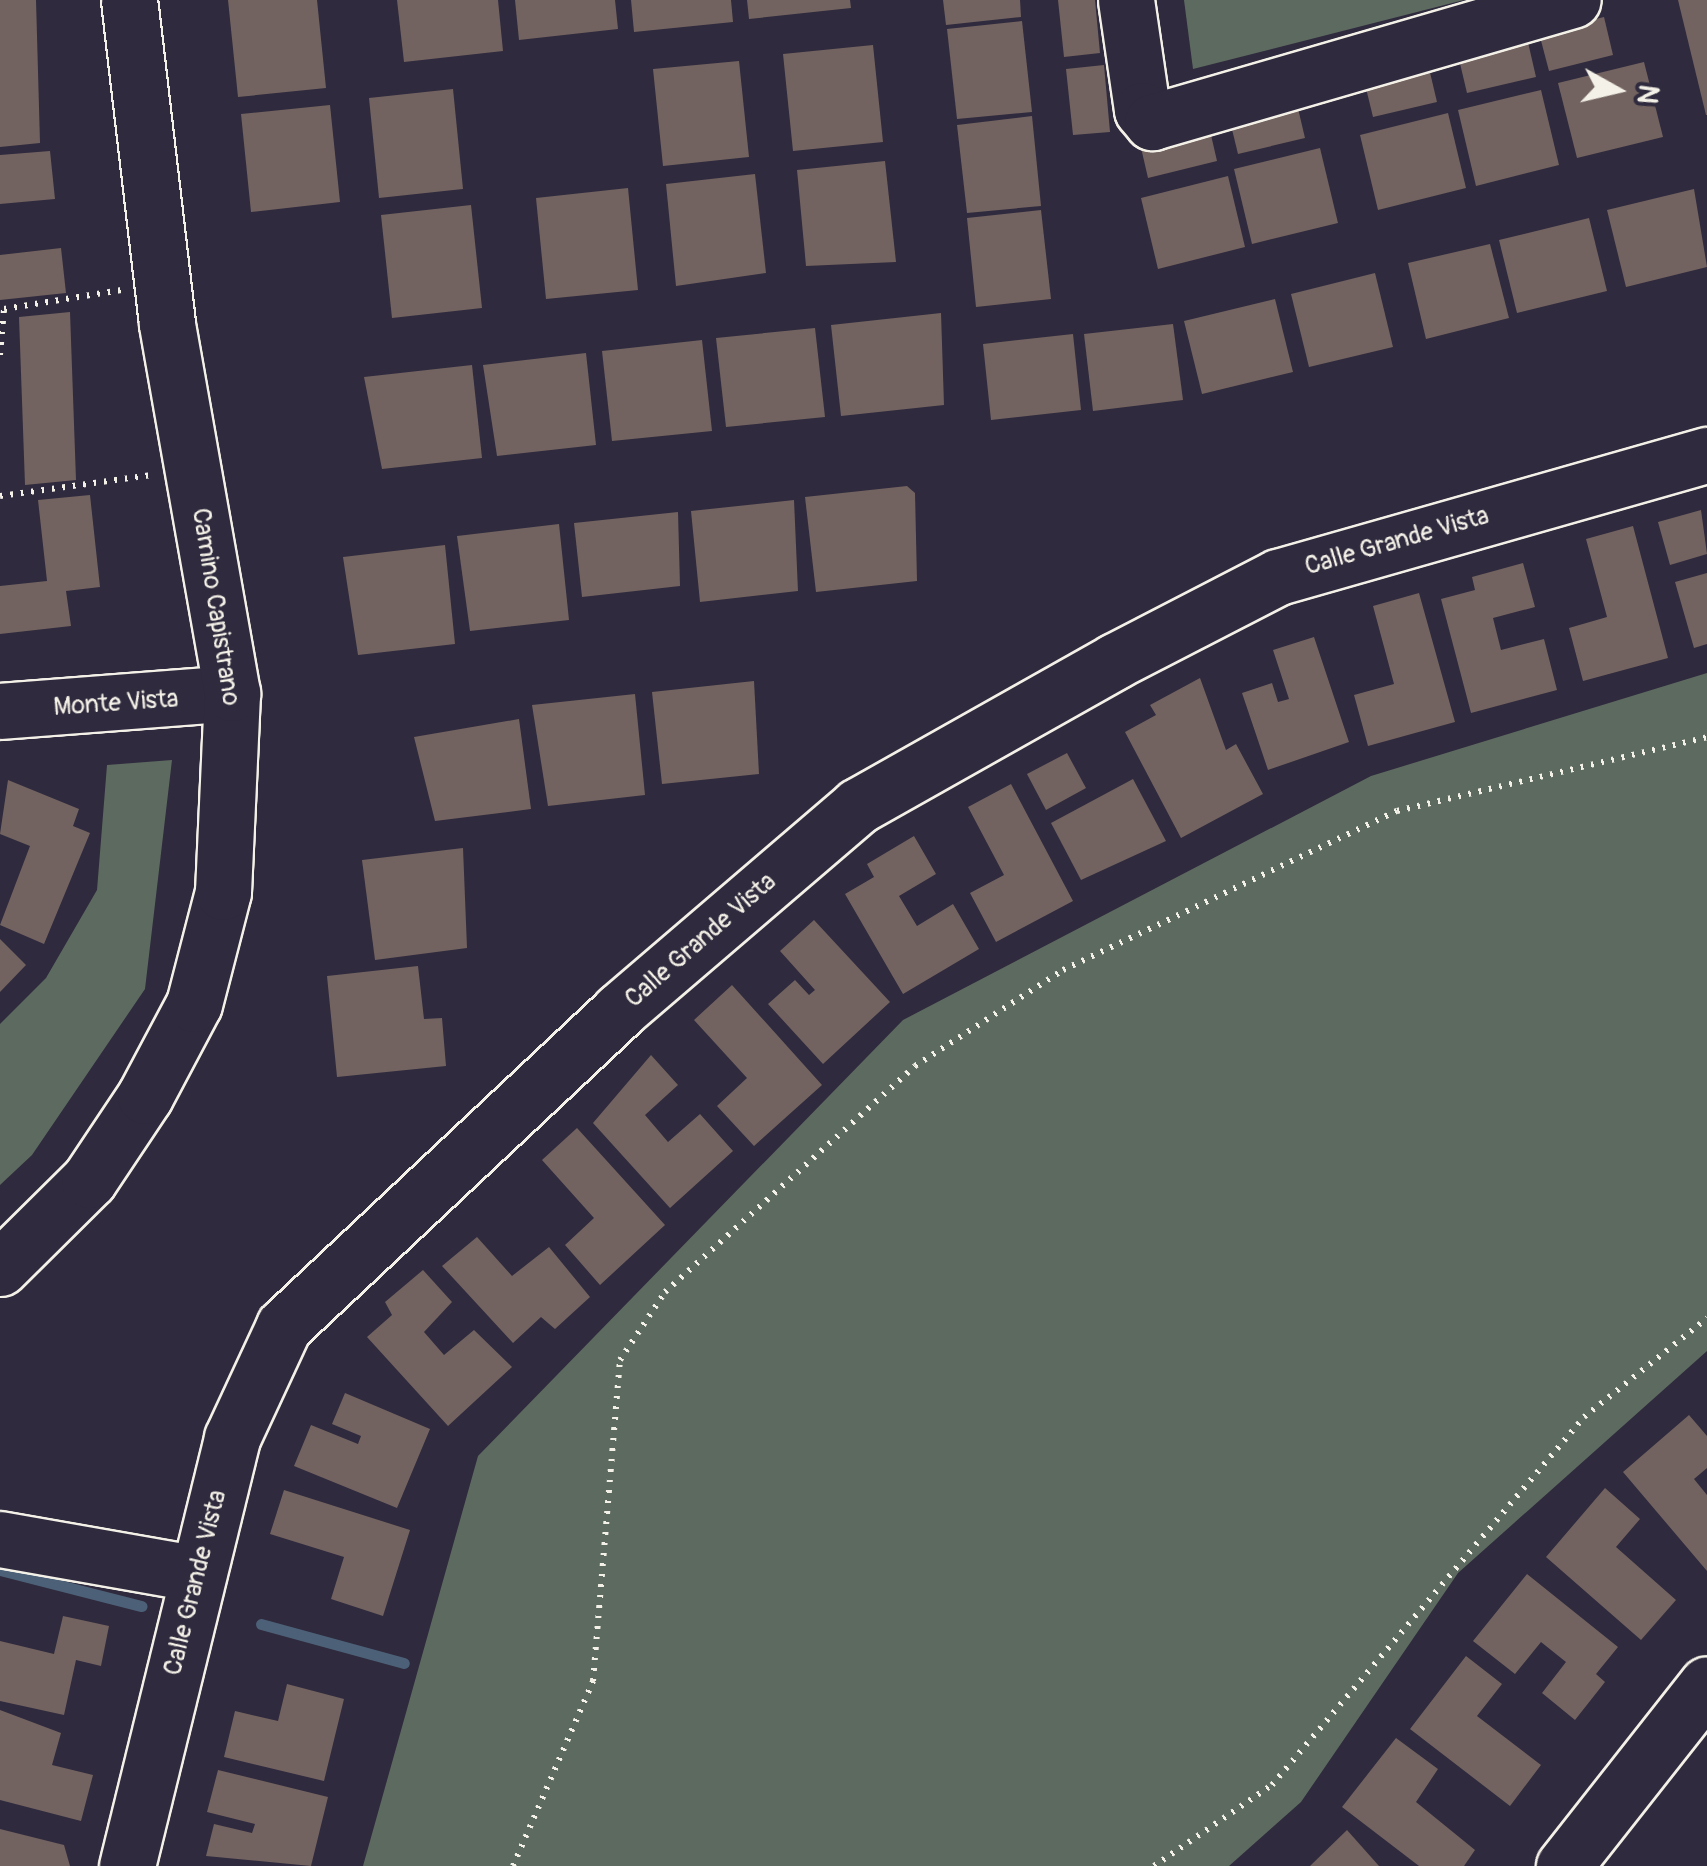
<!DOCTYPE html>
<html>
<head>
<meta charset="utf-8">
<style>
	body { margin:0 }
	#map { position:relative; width:1707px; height:1866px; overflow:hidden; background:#2f2a3d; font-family:Pangolin,sans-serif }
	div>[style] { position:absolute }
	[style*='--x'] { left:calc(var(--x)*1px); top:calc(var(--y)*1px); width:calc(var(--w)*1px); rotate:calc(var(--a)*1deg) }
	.green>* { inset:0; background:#5d6a60 }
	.stream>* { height:11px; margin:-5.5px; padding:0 5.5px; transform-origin:5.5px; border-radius:5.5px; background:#4c6177 }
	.building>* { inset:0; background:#726360 }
	.path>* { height:6px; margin-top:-3px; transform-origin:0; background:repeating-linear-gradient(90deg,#f4f1e8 0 2.5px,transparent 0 10.5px) }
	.roads { filter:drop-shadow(2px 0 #f4f1e8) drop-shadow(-2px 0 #f4f1e8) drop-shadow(0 2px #f4f1e8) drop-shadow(0 -2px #f4f1e8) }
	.minor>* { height:55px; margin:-27.5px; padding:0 27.5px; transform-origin:27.5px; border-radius:27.5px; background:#2f2a3d }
	.major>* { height:55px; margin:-27.5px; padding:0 27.5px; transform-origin:27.5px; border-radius:27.5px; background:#2f2a3d }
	span { translate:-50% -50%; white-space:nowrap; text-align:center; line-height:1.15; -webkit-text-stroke:8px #2f2a3d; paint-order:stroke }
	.street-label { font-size:25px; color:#f4f1e8 }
	.north { position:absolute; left:1567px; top:40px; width:100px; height:100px; -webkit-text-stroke:8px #2f2a3d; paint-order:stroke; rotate:98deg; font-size:28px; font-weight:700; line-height:40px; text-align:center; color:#f4f1e8 }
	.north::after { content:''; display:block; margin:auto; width:35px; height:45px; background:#f4f1e8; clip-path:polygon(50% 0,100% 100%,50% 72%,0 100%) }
</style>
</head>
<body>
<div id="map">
	<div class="green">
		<i style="clip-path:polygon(1184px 0,1464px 0,1193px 69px)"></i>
		<i style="clip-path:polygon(1707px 673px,1707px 1351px,1458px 1573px,1301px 1802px,1229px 1866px,363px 1866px,478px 1456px,903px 1020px,1371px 776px)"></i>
		<i style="clip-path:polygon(172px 760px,145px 989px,32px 1155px,0 1185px,0 1024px,46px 978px,97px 890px,107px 765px)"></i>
	</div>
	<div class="stream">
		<i style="--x:0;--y:1570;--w:146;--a:14.3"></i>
		<i style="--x:261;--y:1624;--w:148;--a:15.3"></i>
	</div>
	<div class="building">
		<i style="clip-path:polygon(0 0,36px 0,40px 143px,0 147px)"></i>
		<i style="clip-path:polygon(228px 0,317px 0,326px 88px,238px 97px)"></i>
		<i style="clip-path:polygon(397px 0,498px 0,503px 51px,404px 62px)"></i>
		<i style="clip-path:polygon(515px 0,615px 0,618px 29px,519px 40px)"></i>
		<i style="clip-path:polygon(631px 0,731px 0,733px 22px,634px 32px)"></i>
		<i style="clip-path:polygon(747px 0,850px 0,851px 8px,749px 19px)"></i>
		<i style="clip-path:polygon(943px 0,1020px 0,1021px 17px,946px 25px)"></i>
		<i style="clip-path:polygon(1058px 0,1095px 0,1100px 53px,1064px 57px)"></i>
		<i style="clip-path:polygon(1678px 0,1707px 0,1707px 115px,1706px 115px)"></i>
		<i style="clip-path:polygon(1604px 17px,1613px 55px,1549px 71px,1539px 33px)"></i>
		<i style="clip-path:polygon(1022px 21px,1032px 112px,957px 119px,947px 29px)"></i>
		<i style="clip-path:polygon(1527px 38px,1536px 77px,1467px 93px,1458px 55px)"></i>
		<i style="clip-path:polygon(873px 45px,883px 142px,793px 151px,783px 54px)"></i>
		<i style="clip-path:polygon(739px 61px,749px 157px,663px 166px,653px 69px)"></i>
		<i style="clip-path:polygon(1644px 62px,1663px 137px,1577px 158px,1558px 83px)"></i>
		<i style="clip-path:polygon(1428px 64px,1437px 102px,1373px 117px,1364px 80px)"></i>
		<i style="clip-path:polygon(1104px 65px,1110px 132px,1073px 135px,1066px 69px)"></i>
		<i style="clip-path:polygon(453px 89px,463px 189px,379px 198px,369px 98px)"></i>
		<i style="clip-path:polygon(1541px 90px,1559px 165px,1476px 186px,1458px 110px)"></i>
		<i style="clip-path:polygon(1296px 100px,1305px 138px,1238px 154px,1229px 117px)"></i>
		<i style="clip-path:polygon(330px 105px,340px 202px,251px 212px,241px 114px)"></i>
		<i style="clip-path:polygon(1448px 113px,1466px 188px,1378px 210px,1360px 135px)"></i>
		<i style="clip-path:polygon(1032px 116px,1041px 206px,967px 213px,957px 125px)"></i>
		<i style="clip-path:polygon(1208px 122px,1217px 161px,1148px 178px,1139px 139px)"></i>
		<i style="clip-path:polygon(1320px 148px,1338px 223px,1252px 244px,1234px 169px)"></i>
		<i style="clip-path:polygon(50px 151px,55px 199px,0 204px,0 155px)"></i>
		<i style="clip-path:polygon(885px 161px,896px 262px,806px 266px,797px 170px)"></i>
		<i style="clip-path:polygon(755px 174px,766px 273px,676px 286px,666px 184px)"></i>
		<i style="clip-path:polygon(1228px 176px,1245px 247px,1158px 269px,1141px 198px)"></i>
		<i style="clip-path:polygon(628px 188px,638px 290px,546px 299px,536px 198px)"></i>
		<i style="clip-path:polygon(1694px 189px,1707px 267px,1626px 287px,1607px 210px)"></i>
		<i style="clip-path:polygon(471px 205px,482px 308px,392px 318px,381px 215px)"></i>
		<i style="clip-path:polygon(1041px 210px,1051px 299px,976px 307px,967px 218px)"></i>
		<i style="clip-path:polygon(1589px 218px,1607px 291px,1517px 313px,1499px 240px)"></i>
		<i style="clip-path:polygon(1490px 244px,1509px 318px,1426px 339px,1408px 263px)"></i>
		<i style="clip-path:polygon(61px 248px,66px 293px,0 300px,0 255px)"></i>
		<i style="clip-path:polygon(1375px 273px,1393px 347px,1309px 367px,1291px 294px)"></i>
		<i style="clip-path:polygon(1275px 299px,1293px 372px,1202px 394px,1184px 321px)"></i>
		<i style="clip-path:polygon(70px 312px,76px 480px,25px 485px,19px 317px)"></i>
		<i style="clip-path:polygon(941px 313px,944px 405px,841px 416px,831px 325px)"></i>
		<i style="clip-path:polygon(1173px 324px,1183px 400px,1093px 411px,1084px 334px)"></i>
		<i style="clip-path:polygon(815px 328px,825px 417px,726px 427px,716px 338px)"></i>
		<i style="clip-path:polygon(1073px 334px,1081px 410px,991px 420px,983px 344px)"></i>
		<i style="clip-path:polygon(702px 340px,712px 431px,612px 441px,602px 351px)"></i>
		<i style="clip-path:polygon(586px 353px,596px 445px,497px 456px,483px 365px)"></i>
		<i style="clip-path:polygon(472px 365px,482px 458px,382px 469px,364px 377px)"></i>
		<i style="clip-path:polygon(907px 486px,915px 493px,917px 581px,816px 592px,805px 497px)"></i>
		<i style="clip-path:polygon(90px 495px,100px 587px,66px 591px,71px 626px,0 634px,0 586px,47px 581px,38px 500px)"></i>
		<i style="clip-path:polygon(794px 500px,798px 591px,700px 602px,691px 511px)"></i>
		<i style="clip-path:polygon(1701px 510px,1707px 554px,1670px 565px,1658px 522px)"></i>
		<i style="clip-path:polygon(678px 512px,680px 586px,582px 597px,574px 523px)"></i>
		<i style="clip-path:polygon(559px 524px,569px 620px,470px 631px,457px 536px)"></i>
		<i style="clip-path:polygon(1633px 526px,1668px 658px,1583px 681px,1569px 628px,1607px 617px,1586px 539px)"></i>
		<i style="clip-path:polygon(445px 545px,455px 644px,358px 655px,343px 557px)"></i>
		<i style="clip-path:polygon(1523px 563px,1535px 607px,1493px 618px,1501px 650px,1544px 639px,1557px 690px,1471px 713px,1441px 599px,1475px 590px,1472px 577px)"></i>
		<i style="clip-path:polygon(1707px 573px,1707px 644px,1694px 648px,1675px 582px)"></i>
		<i style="clip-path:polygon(1419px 593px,1455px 722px,1368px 746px,1354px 695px,1394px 684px,1373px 606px)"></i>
		<i style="clip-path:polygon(1314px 637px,1349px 742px,1268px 770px,1242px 693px,1272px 683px,1278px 702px,1289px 699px,1273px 650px)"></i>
		<i style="clip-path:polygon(1200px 678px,1226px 750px,1236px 744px,1263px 794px,1181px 838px,1125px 732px,1156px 715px,1150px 705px)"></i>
		<i style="clip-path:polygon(754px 681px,759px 774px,662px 784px,652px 692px)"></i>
		<i style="clip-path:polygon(635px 694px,645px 795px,548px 806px,532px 705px)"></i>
		<i style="clip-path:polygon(519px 719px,531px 809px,435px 821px,414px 737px)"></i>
		<i style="clip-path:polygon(1067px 753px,1086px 788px,1046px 810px,1027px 774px)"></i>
		<i style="clip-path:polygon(1133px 779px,1166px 841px,1081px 880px,1051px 823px)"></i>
		<i style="clip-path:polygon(8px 780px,79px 809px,73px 826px,90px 833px,44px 944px,0 925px,30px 846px,0 834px)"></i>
		<i style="clip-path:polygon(1011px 784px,1073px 901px,996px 942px,970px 893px,1004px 875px,968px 807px)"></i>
		<i style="clip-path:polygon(914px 836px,936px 874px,899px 896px,917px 926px,953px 904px,979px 949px,903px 994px,845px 894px,874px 877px,867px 864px)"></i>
		<i style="clip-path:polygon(463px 848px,467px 948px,375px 960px,362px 860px)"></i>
		<i style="clip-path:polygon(814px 920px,890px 1002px,823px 1064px,768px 1004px,795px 980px,809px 995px,815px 990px,780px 951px)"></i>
		<i style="clip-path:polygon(0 939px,26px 965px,0 992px)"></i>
		<i style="clip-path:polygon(418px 966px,424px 1019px,442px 1018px,446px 1066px,337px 1077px,327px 976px)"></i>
		<i style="clip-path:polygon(732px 985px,822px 1085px,754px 1146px,717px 1106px,747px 1078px,694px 1020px)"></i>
		<i style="clip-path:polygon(651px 1055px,678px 1085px,645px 1115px,668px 1142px,700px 1114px,733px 1151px,670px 1208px,593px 1123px)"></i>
		<i style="clip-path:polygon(577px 1128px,665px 1225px,600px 1285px,565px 1245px,594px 1218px,542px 1160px)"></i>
		<i style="clip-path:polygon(477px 1237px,512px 1276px,549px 1247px,590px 1297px,555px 1329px,541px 1317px,513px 1343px,442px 1266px)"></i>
		<i style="clip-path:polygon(423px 1270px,452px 1302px,424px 1332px,444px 1355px,474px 1330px,512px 1367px,448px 1426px,367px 1337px,392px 1315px,385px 1302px)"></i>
		<i style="clip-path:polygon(345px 1393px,430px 1429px,397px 1508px,294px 1466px,311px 1425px,358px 1444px,361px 1436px,332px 1424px)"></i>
		<i style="clip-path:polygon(1689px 1415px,1707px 1436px,1707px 1468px,1694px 1479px,1707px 1495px,1707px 1571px,1623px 1472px)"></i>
		<i style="clip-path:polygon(1605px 1488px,1640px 1519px,1616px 1547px,1676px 1600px,1641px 1640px,1546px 1557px)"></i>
		<i style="clip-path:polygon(284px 1490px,410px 1530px,383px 1616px,331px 1599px,344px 1557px,270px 1534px)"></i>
		<i style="clip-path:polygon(1527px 1574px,1618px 1647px,1596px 1674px,1605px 1682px,1575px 1720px,1542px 1693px,1566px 1662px,1541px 1642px,1515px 1674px,1473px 1641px)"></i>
		<i style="clip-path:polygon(63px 1616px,109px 1626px,101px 1666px,76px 1660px,64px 1715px,0 1701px,0 1641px,54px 1654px)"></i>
		<i style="clip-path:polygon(1466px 1656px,1502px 1684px,1477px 1716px,1541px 1765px,1510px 1806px,1410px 1729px)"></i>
		<i style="clip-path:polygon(287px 1684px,344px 1699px,324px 1781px,224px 1757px,235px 1711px,278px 1721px)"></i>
		<i style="clip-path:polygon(0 1710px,61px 1733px,52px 1765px,93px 1775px,81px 1821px,0 1800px)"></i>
		<i style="clip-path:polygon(1396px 1738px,1438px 1769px,1416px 1802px,1475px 1850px,1464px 1866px,1419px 1866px,1342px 1807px)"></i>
		<i style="clip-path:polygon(218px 1770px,328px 1797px,311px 1866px,206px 1856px,214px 1824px,252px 1833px,255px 1824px,207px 1812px)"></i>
		<i style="clip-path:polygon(0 1829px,64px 1845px,70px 1866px,0 1866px)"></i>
		<i style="clip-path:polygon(1347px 1830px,1379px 1866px,1310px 1866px)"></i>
	</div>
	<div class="path">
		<i style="--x:0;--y:355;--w:46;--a:-85"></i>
		<i style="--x:4;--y:309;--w:119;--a:-9.2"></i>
		<i style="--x:0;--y:496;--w:153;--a:-7.9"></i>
		<i style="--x:513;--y:1866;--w:202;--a:-66.6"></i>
		<i style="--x:593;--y:1681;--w:322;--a:-85.2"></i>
		<i style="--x:620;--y:1360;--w:82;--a:-56.5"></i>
		<i style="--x:665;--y:1292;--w:337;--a:-42.1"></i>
		<i style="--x:915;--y:1066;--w:176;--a:-33"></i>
		<i style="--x:1063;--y:970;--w:370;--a:-25.5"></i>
		<i style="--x:1397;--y:811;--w:319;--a:-13.4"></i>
		<i style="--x:1154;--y:1866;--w:143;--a:-34.5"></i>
		<i style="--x:1272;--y:1785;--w:482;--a:-49.7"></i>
		<i style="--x:1584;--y:1417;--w:158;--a:-38.8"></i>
	</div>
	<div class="roads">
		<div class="minor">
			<i style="--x:1126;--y:0;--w:111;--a:81.7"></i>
			<i style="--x:1142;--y:110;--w:16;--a:50"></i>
			<i style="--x:1152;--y:122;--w:438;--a:-16.2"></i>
			<i style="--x:0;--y:711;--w:233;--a:-4.4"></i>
			<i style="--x:0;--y:1539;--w:201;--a:10"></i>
			<i style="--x:127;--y:1866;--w:441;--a:-76.2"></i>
			<i style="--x:232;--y:1438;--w:123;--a:-65.1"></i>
			<i style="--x:284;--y:1326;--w:460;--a:-43.2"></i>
			<i style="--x:619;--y:1011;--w:315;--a:-40.6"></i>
			<i style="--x:858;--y:806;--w:295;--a:-29.4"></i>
			<i style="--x:1115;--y:661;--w:183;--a:-27.3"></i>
			<i style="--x:1278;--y:577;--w:446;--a:-15.9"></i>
		</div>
		<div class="major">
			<i style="--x:0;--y:1268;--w:125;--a:-44.7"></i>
			<i style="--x:89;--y:1180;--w:101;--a:-56.3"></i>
			<i style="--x:145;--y:1096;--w:104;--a:-62"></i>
			<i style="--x:194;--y:1004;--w:116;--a:-75.5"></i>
			<i style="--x:223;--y:892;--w:199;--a:-87.4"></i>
			<i style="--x:232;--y:693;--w:376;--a:-100"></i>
			<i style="--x:167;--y:323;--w:325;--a:-96.7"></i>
			<i style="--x:1564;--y:1866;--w:231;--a:-51.8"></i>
		</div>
	</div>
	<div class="street-label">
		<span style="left:1397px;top:542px;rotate:-16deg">Calle Grande Vista</span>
		<span style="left:215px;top:607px;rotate:81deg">Camino Capistrano</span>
		<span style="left:116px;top:704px;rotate:-4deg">Monte Vista</span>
		<span style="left:701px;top:941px;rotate:-41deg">Calle Grande Vista</span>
		<span style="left:196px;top:1583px;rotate:-76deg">Calle Grande Vista</span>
	</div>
	<div class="north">N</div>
</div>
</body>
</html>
